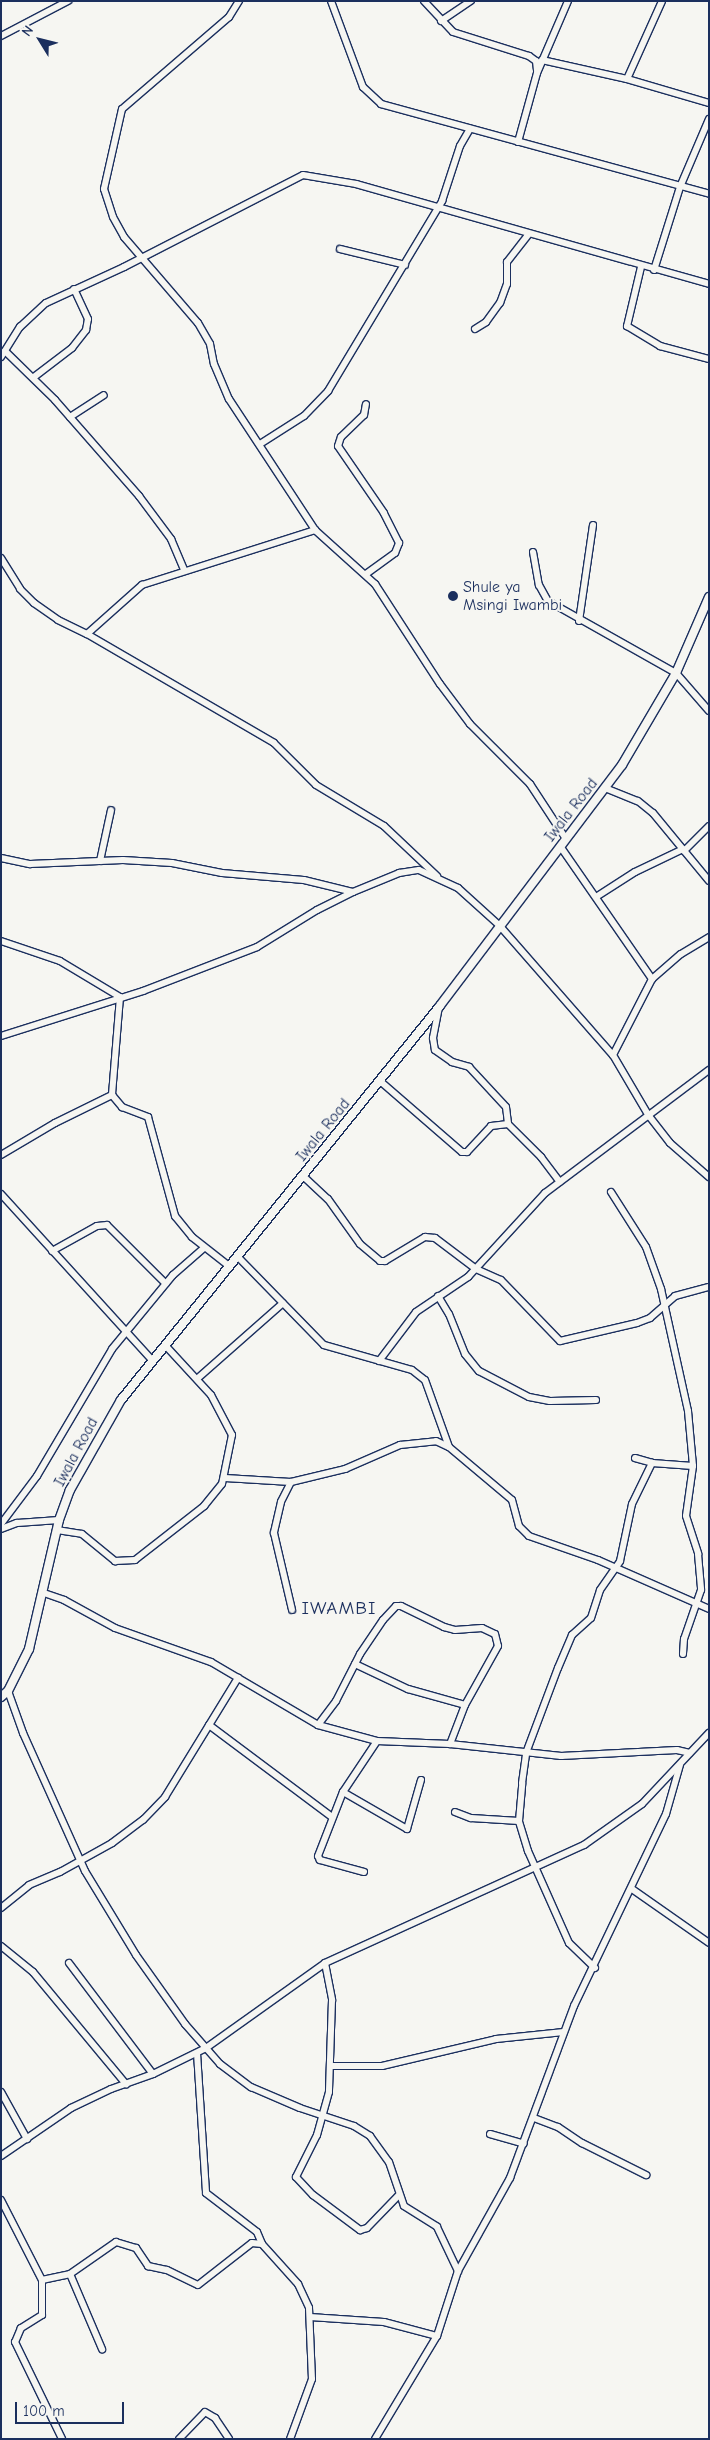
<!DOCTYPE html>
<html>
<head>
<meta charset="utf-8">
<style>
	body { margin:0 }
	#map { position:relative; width:710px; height:2440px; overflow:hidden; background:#f6f6f2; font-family:"Comic Neue",sans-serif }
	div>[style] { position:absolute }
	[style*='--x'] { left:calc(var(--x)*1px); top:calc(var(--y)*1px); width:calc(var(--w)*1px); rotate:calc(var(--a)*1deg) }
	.roads { filter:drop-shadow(1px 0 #1b2f5e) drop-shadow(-1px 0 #1b2f5e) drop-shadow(0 1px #1b2f5e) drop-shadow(0 -1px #1b2f5e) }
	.minor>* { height:6px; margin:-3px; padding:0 3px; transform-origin:3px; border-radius:3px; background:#f6f6f2 }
	.tertiary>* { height:8px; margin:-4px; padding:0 4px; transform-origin:4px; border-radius:4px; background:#f6f6f2 }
	.dots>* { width:14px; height:14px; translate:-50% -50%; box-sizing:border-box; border:2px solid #f6f6f2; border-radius:50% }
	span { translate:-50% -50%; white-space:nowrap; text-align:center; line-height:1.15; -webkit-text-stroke:4px #f6f6f2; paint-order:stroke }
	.poi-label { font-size:16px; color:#1b2f5e }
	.left { translate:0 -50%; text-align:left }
	.street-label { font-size:16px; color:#1b2f5e }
	.quarter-label { font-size:19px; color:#1b2f5e; letter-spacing:1px }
	.frame { position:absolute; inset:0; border:2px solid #1b2f5e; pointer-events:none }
	.north { position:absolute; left:15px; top:15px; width:50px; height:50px; -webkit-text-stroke:4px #f6f6f2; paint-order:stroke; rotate:306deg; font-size:14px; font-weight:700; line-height:20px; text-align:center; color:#1b2f5e }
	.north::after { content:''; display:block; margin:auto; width:18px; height:22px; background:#1b2f5e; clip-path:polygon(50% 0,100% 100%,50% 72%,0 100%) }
	.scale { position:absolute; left:15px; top:2402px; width:109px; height:22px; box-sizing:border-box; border:2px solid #1b2f5e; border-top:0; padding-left:6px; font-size:15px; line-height:18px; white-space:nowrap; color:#1b2f5e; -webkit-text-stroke:4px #f6f6f2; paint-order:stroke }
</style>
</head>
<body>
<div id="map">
	<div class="roads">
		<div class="minor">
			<i style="--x:239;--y:1;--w:19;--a:122"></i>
			<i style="--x:229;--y:17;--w:141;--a:139.3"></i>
			<i style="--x:122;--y:109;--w:82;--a:102.7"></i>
			<i style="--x:104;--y:189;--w:29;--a:72"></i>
			<i style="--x:113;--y:217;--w:23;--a:61"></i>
			<i style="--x:124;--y:237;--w:113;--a:49.3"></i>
			<i style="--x:198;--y:323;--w:24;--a:60"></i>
			<i style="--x:210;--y:344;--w:20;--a:79"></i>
			<i style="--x:214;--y:364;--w:38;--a:67"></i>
			<i style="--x:229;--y:399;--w:157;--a:56.7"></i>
			<i style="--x:315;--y:530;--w:81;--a:42"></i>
			<i style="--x:375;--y:584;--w:119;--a:57"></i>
			<i style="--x:440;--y:684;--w:50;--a:53.1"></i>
			<i style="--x:470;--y:724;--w:85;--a:45"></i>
			<i style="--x:530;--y:784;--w:66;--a:56.8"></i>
			<i style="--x:331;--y:1;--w:92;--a:69.6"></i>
			<i style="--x:363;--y:87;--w:25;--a:43"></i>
			<i style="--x:381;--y:104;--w:340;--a:15.3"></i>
			<i style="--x:424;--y:1;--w:42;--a:46.9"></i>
			<i style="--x:453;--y:32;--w:80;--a:17.5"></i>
			<i style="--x:529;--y:56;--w:9;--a:36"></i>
			<i style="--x:536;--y:61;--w:9;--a:84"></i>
			<i style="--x:441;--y:21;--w:36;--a:-34"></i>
			<i style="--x:1;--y:36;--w:76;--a:-27.6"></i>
			<i style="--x:542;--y:60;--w:87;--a:12.6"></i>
			<i style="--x:627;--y:79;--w:85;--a:16.3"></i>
			<i style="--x:627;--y:79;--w:85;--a:-65.8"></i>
			<i style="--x:518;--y:142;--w:72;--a:-74.6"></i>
			<i style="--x:537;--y:73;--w:78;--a:-66.7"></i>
			<i style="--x:340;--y:249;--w:67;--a:13.8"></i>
			<i style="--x:641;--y:267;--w:61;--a:103.3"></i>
			<i style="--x:627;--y:326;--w:39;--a:31"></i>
			<i style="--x:660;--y:346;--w:51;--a:14.9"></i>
			<i style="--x:654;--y:270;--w:87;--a:-72.6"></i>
			<i style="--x:680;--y:187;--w:74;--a:-66.9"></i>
			<i style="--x:475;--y:329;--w:13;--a:-32"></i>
			<i style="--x:486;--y:322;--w:24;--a:-54"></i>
			<i style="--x:500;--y:303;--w:20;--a:-70"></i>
			<i style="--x:507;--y:284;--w:22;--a:-90"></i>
			<i style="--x:507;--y:262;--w:34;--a:-52"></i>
			<i style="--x:5;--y:351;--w:70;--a:44.4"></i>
			<i style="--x:55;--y:400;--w:128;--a:48.8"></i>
			<i style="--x:139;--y:496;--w:54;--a:53.3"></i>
			<i style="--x:171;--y:539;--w:34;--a:67"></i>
			<i style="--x:1;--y:357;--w:36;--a:-58"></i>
			<i style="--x:20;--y:327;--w:35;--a:-43"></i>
			<i style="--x:46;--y:303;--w:86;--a:-24.8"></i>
			<i style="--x:124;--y:267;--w:201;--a:-27.2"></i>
			<i style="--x:303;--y:175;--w:54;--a:9.6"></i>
			<i style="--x:356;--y:184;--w:367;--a:15.8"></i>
			<i style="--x:34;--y:377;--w:48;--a:-37.3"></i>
			<i style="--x:72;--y:348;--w:23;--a:-52"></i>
			<i style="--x:86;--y:330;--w:11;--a:-80"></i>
			<i style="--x:88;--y:319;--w:33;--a:-115"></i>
			<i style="--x:70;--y:417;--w:40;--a:-32.9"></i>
			<i style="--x:260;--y:444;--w:52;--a:-32.5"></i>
			<i style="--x:304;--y:416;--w:35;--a:-46"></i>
			<i style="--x:328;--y:391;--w:222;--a:-59"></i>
			<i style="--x:442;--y:201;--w:58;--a:-71.9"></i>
			<i style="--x:460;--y:146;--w:20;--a:-60"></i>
			<i style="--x:533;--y:552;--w:34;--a:80"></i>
			<i style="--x:539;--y:585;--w:18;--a:61"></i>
			<i style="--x:548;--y:601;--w:147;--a:29.4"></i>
			<i style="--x:676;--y:673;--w:50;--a:49"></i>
			<i style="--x:1;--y:558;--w:36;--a:58"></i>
			<i style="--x:20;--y:589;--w:20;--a:45"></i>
			<i style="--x:34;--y:603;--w:29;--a:35"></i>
			<i style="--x:58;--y:620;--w:32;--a:26"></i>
			<i style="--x:87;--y:634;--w:216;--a:30.2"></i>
			<i style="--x:274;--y:743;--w:59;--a:45"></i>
			<i style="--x:316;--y:785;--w:79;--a:31.1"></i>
			<i style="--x:384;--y:826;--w:73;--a:43.3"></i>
			<i style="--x:366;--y:574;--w:36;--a:-36"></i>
			<i style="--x:395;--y:553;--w:11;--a:-68"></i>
			<i style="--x:399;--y:543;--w:34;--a:-117"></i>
			<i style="--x:384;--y:513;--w:81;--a:-124.5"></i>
			<i style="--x:338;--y:446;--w:9;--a:-72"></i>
			<i style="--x:341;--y:437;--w:32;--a:-44"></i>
			<i style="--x:364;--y:415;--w:11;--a:-80"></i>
			<i style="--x:579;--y:621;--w:97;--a:-81.7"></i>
			<i style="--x:87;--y:634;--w:74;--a:-41.7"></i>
			<i style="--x:142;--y:585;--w:182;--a:-17.6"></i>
			<i style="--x:605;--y:788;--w:35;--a:22"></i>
			<i style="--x:638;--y:801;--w:19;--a:39"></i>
			<i style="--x:653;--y:813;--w:88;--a:50.5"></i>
			<i style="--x:560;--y:846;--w:162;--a:55.3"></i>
			<i style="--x:684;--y:851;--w:35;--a:-45"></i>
			<i style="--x:1;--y:858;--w:30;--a:12"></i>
			<i style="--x:30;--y:864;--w:93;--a:-2.5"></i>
			<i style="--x:123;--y:860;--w:49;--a:3.5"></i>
			<i style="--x:172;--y:863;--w:51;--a:11.3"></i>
			<i style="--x:222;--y:873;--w:82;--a:4.9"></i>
			<i style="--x:304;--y:880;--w:50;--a:13.8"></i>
			<i style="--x:100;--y:861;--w:52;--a:-77.8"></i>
			<i style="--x:596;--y:897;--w:46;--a:-32.7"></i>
			<i style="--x:635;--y:872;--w:53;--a:-25.6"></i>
			<i style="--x:1;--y:941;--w:62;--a:18.7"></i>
			<i style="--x:60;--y:961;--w:70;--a:31"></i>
			<i style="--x:120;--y:997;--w:98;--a:94.7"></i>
			<i style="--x:112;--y:1095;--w:16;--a:50"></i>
			<i style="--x:122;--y:1107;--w:28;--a:21"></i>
			<i style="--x:148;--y:1117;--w:103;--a:74.7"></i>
			<i style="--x:175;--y:1216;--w:27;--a:51"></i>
			<i style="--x:192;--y:1237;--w:47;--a:38.1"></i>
			<i style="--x:439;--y:1007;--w:32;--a:101"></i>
			<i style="--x:433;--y:1038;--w:12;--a:81"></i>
			<i style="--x:435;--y:1050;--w:21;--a:35"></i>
			<i style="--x:452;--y:1062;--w:18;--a:16"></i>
			<i style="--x:469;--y:1067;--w:54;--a:47.2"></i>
			<i style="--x:506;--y:1107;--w:17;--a:83"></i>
			<i style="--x:508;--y:1124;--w:47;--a:45"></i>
			<i style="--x:541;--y:1157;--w:31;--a:53"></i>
			<i style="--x:1;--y:1036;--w:149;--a:-17.6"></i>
			<i style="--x:143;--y:991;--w:122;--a:-21.1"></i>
			<i style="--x:257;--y:947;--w:70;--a:-31.7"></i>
			<i style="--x:317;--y:910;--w:40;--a:-26.6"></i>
			<i style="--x:353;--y:892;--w:50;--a:-22.4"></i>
			<i style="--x:399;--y:873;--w:20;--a:-9"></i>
			<i style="--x:419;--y:870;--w:43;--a:24.8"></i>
			<i style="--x:458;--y:888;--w:55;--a:42.1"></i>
			<i style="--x:499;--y:925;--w:173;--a:48.8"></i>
			<i style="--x:613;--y:1055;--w:71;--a:59.5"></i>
			<i style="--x:649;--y:1116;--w:34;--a:52"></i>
			<i style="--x:670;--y:1143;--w:52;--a:41.1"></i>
			<i style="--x:613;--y:1055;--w:85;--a:-62.8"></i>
			<i style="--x:652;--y:979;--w:38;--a:-41"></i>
			<i style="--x:681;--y:954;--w:33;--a:-31"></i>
			<i style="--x:380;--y:1081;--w:108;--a:40.9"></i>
			<i style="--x:462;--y:1152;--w:5;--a:0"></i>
			<i style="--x:467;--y:1152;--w:35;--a:-47"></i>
			<i style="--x:491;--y:1126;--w:17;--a:-7"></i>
			<i style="--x:1;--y:1155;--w:63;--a:-30.7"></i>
			<i style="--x:55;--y:1123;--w:64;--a:-26.2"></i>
			<i style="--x:303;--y:1176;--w:34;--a:43"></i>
			<i style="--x:328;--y:1199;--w:55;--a:54.6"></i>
			<i style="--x:360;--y:1244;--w:26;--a:40"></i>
			<i style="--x:380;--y:1261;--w:5;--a:0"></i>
			<i style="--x:385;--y:1261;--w:47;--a:-31"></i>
			<i style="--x:425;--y:1237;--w:10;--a:6"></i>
			<i style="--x:435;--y:1238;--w:51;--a:37.1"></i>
			<i style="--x:476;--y:1269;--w:27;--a:24"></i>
			<i style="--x:501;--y:1280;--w:85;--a:46"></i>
			<i style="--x:560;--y:1341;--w:79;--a:-13.2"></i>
			<i style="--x:637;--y:1323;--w:14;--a:-21"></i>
			<i style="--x:650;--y:1318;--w:33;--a:-41"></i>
			<i style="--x:675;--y:1296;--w:35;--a:-15"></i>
			<i style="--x:611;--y:1192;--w:65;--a:57.5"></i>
			<i style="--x:646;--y:1247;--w:45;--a:70.3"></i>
			<i style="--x:661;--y:1289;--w:125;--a:77.5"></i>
			<i style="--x:688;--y:1411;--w:55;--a:84.8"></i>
			<i style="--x:693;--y:1466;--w:50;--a:98"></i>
			<i style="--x:686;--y:1516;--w:40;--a:72"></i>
			<i style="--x:698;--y:1554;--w:36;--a:85"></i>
			<i style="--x:701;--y:1590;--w:52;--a:109.1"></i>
			<i style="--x:684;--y:1639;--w:15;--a:94"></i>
			<i style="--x:1;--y:1194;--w:224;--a:47.7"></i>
			<i style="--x:52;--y:1251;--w:51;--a:-29.1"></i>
			<i style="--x:97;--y:1226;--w:10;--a:-6"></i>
			<i style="--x:107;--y:1225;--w:83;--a:45"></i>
			<i style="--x:237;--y:1256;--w:124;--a:45.7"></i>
			<i style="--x:324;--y:1345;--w:91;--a:15.9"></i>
			<i style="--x:412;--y:1370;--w:16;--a:38"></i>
			<i style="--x:425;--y:1380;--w:71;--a:70.3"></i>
			<i style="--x:449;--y:1447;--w:82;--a:40.1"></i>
			<i style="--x:512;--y:1500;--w:27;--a:75"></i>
			<i style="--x:519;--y:1526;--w:14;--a:45"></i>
			<i style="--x:529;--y:1536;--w:73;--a:19.2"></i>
			<i style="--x:598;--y:1560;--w:121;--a:23.8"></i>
			<i style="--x:438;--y:1296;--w:21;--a:59"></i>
			<i style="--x:449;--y:1314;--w:43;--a:68.2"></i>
			<i style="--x:465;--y:1354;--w:22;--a:51"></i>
			<i style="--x:479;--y:1371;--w:56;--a:27.5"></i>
			<i style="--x:529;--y:1397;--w:21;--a:11"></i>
			<i style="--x:550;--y:1401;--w:46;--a:-1.2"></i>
			<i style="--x:379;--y:1361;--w:61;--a:-52.9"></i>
			<i style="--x:416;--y:1312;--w:63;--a:-33.9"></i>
			<i style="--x:468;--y:1277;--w:114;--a:-47.5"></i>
			<i style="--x:545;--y:1193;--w:205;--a:-36.9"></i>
			<i style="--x:198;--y:1378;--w:113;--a:-41.4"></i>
			<i style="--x:635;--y:1458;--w:18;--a:16"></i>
			<i style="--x:652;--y:1463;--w:41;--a:4.2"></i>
			<i style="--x:225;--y:1478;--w:66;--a:3.5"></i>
			<i style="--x:291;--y:1482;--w:56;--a:-13.5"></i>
			<i style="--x:345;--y:1469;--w:60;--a:-23.6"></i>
			<i style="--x:400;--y:1445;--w:36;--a:-6"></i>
			<i style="--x:436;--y:1441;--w:14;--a:25"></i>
			<i style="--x:291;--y:1482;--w:22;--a:117"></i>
			<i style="--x:281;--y:1502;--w:32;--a:103"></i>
			<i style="--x:274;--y:1533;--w:79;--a:76.8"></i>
			<i style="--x:1;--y:1524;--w:60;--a:-53.1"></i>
			<i style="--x:37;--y:1476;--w:147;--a:-59.4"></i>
			<i style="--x:112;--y:1349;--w:96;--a:-50.5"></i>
			<i style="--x:173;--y:1275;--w:41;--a:-41.1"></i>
			<i style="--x:1;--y:1529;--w:17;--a:-21"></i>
			<i style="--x:17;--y:1523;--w:42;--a:-4.1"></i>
			<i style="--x:57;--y:1530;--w:25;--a:9"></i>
			<i style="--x:82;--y:1534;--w:43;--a:39.3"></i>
			<i style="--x:115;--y:1561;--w:20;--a:-3"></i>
			<i style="--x:135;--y:1560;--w:88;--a:-38"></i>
			<i style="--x:204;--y:1506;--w:28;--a:-51"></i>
			<i style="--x:222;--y:1484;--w:50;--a:-78.5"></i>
			<i style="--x:232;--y:1435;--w:45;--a:-117.7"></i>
			<i style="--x:211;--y:1395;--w:67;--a:-132.6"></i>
			<i style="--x:44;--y:1593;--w:21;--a:19"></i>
			<i style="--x:64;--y:1600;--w:58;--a:28.8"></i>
			<i style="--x:115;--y:1628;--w:102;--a:19.5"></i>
			<i style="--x:211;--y:1662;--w:124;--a:30.5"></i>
			<i style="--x:318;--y:1725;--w:61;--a:15.2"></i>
			<i style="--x:377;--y:1741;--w:73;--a:2.4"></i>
			<i style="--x:450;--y:1744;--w:112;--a:6.2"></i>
			<i style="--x:561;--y:1756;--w:116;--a:-3"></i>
			<i style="--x:677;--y:1750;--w:13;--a:13"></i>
			<i style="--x:355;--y:1664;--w:59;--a:25.3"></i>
			<i style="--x:408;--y:1689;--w:59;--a:15.7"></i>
			<i style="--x:8;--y:1691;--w:45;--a:70.3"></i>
			<i style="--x:23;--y:1733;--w:151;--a:65.8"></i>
			<i style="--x:85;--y:1871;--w:98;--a:58.7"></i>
			<i style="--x:136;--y:1955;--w:85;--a:54.6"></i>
			<i style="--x:185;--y:2024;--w:53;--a:48.8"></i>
			<i style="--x:220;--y:2064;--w:39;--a:37"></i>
			<i style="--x:251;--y:2087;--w:53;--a:23.2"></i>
			<i style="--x:300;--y:2108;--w:57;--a:18.4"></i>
			<i style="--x:354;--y:2126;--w:19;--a:32"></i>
			<i style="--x:370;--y:2136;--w:32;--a:54"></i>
			<i style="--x:389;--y:2162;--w:46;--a:71.2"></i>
			<i style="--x:404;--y:2206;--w:39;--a:32"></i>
			<i style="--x:437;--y:2227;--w:49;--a:64.5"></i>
			<i style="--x:209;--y:1725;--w:154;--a:36.8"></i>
			<i style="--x:318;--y:1725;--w:30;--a:-53"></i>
			<i style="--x:336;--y:1701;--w:53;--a:-62.9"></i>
			<i style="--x:360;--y:1654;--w:41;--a:-55.9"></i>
			<i style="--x:383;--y:1620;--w:19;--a:-47"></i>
			<i style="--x:396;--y:1606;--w:5;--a:0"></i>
			<i style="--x:401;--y:1606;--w:48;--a:26"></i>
			<i style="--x:444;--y:1627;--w:11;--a:15"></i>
			<i style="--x:455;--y:1630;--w:27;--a:-4"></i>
			<i style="--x:482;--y:1628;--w:14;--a:25"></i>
			<i style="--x:495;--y:1634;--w:12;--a:76"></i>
			<i style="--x:498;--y:1646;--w:68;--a:119.2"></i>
			<i style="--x:465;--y:1705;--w:42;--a:111"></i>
			<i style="--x:343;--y:1792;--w:74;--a:30"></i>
			<i style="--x:407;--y:1829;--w:51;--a:-74.1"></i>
			<i style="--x:455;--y:1812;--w:17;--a:21"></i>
			<i style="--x:471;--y:1818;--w:48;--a:3.6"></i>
			<i style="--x:364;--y:1872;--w:46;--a:-164.7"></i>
			<i style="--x:320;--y:1860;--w:4;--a:-117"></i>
			<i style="--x:318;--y:1856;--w:69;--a:-68.7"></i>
			<i style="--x:343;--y:1792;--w:61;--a:-56.3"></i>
			<i style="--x:632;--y:1889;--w:94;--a:35"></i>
			<i style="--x:1;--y:1908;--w:36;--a:-39"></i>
			<i style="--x:29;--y:1885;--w:34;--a:-23"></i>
			<i style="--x:60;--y:1872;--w:60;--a:-29.1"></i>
			<i style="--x:112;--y:1843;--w:39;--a:-37"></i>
			<i style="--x:143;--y:1820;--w:32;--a:-46"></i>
			<i style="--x:165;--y:1797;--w:140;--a:-58.5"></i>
			<i style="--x:1;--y:1946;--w:41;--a:39.1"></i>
			<i style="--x:33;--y:1972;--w:146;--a:50.3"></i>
			<i style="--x:69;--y:1963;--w:139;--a:52.9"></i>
			<i style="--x:325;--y:1963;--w:38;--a:79"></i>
			<i style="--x:332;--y:2000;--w:92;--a:91.9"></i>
			<i style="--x:329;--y:2092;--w:45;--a:105.6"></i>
			<i style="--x:317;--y:2135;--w:47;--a:116.6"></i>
			<i style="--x:296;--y:2177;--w:25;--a:47"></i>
			<i style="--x:313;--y:2195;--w:59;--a:36.7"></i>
			<i style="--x:360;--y:2230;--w:7;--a:-16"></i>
			<i style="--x:367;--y:2228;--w:45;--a:-45.9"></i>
			<i style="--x:595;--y:1968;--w:36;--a:-136"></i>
			<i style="--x:569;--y:1943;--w:101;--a:-114"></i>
			<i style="--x:528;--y:1851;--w:31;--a:-107"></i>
			<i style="--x:519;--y:1821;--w:38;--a:-85"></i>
			<i style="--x:522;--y:1783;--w:30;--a:-82"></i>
			<i style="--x:526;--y:1753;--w:91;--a:-69.4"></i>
			<i style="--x:558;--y:1668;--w:36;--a:-67"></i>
			<i style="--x:572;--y:1635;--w:25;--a:-42"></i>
			<i style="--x:591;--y:1618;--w:29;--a:-72"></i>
			<i style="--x:600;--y:1590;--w:35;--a:-55"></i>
			<i style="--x:620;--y:1561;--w:58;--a:-78.1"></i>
			<i style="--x:632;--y:1504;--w:46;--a:-64"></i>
			<i style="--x:197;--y:2053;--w:140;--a:86.3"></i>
			<i style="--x:206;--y:2193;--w:64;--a:37.4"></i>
			<i style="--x:257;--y:2232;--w:13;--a:67"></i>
			<i style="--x:332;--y:2066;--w:50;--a:0"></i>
			<i style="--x:382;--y:2066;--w:117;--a:-13.3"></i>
			<i style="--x:496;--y:2039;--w:68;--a:-5.9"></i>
			<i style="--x:1;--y:2092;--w:54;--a:61"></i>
			<i style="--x:534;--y:2118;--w:26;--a:21"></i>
			<i style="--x:558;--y:2127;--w:29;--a:34"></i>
			<i style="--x:582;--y:2143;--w:72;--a:26.6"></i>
			<i style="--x:490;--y:2134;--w:35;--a:16"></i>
			<i style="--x:1;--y:2156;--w:85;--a:-34.4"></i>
			<i style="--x:71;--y:2108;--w:44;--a:-25.4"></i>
			<i style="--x:111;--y:2089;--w:45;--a:-19.7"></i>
			<i style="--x:153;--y:2074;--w:59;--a:-26.1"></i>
			<i style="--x:206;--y:2048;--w:146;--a:-35.5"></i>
			<i style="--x:325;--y:1963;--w:285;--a:-24.5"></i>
			<i style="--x:584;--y:1845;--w:71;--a:-35.3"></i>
			<i style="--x:642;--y:1804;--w:98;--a:-46.7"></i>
			<i style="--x:1;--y:2200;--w:90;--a:62.9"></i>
			<i style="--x:42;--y:2280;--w:35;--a:90"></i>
			<i style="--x:42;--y:2315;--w:25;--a:148"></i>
			<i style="--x:21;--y:2328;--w:15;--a:113"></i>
			<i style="--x:15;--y:2342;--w:108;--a:64.1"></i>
			<i style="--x:70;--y:2274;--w:82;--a:66.9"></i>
			<i style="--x:42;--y:2280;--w:29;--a:-12"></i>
			<i style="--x:70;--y:2274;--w:56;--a:-34.8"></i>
			<i style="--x:116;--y:2242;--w:21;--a:17"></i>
			<i style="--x:136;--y:2248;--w:22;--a:56"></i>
			<i style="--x:148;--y:2266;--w:19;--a:12"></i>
			<i style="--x:167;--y:2270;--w:34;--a:26"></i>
			<i style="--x:198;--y:2285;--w:68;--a:-37.9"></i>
			<i style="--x:252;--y:2243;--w:10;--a:6"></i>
			<i style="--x:262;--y:2244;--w:54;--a:48"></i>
			<i style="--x:298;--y:2284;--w:26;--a:65"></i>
			<i style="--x:309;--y:2308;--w:71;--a:87.6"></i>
			<i style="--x:312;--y:2379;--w:64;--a:110.1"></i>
			<i style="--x:310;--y:2317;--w:74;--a:3.9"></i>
			<i style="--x:384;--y:2322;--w:55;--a:14.8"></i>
			<i style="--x:179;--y:2439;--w:37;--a:-46"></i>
			<i style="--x:205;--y:2412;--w:12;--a:31"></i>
			<i style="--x:215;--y:2418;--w:25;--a:56"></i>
			<i style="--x:375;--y:2439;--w:120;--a:-59"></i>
			<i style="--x:437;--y:2336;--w:68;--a:-72.1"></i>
			<i style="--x:458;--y:2271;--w:107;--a:-60.8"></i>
			<i style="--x:510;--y:2178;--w:184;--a:-69.6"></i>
			<i style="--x:574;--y:2006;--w:213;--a:-64.4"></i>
			<i style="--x:666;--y:1814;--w:51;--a:-74.1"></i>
		</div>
		<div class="tertiary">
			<i style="--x:1;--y:1697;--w:9;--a:-41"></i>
			<i style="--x:8;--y:1691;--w:47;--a:-63.4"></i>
			<i style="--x:29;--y:1649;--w:132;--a:-76.9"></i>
			<i style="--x:59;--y:1520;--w:32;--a:-70"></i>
			<i style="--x:70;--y:1490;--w:103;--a:-60.5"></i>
			<i style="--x:121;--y:1400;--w:506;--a:-51.02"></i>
			<i style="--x:439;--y:1007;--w:303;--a:-52.9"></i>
			<i style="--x:622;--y:765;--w:107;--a:-59.6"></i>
			<i style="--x:676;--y:673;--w:83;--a:-66.5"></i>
		</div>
	</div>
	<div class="dots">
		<i style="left:453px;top:596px;background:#1b2f5e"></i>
	</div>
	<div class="poi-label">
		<span class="left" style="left:463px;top:596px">Shule ya<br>Msingi Iwambi</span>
	</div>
	<div class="street-label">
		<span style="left:571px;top:810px;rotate:-52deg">Iwala Road</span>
		<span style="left:323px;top:1130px;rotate:-51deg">Iwala Road</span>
		<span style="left:76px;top:1452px;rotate:-62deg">Iwala Road</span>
	</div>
	<div class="quarter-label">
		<span style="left:339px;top:1609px">IWAMBI</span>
	</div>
	<div class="frame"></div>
	<div class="north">N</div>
	<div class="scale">100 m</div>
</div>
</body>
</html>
